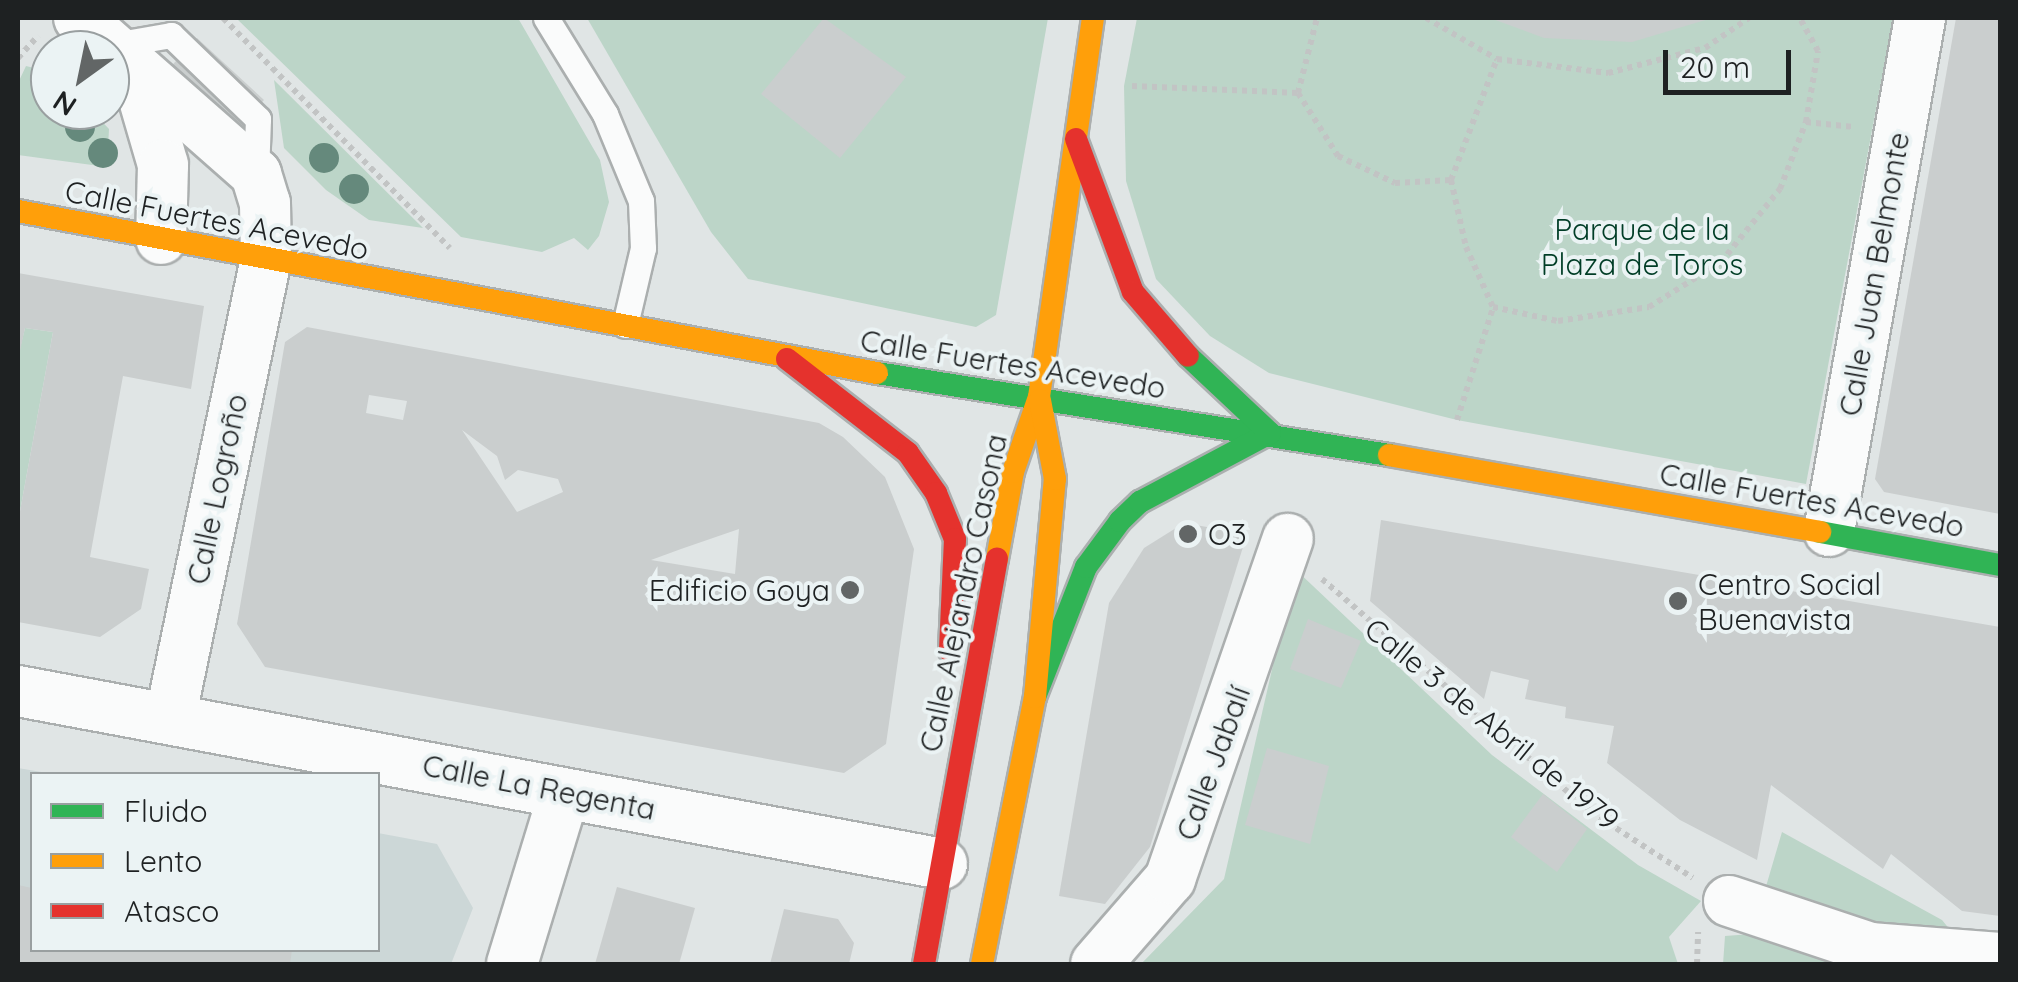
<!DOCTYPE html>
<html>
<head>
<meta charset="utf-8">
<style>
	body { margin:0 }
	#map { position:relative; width:2018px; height:982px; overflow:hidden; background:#e0e5e5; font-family:Quicksand,sans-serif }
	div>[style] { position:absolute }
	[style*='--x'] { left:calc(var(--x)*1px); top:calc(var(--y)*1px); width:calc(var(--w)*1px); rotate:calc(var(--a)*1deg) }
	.built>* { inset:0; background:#ccd7d7 }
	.green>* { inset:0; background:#bcd5c8 }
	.building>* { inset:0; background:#cacece }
	.path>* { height:6px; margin-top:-3px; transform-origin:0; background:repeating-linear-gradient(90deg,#c2c4c4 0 5px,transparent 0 10px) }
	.roads { filter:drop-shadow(2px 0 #abafaf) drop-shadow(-2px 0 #abafaf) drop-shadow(0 2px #abafaf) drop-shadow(0 -2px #abafaf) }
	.lane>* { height:25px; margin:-12.5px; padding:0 12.5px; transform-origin:12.5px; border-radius:12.5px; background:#fafbfb }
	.street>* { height:50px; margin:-25px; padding:0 25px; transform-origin:25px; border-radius:25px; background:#fafbfb }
	.fast>* { height:22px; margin:-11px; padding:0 11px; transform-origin:11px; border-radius:11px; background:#30b455 }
	.slow>* { height:22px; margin:-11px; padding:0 11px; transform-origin:11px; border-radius:11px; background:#ff9f0a }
	.jam>* { height:22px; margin:-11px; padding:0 11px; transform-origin:11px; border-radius:11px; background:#e5322d }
	.trees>* { width:30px; height:30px; margin:-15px; border-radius:50%; background:#65897c }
	.dots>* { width:28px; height:28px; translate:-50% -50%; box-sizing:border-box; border:5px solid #ebf3f4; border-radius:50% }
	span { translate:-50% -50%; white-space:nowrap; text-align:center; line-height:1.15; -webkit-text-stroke:8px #ebf3f4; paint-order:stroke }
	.street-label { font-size:30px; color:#1e2122 }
	.park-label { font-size:30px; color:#003d26 }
	.poi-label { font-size:30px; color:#1e2122 }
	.left { translate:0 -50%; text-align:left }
	.right { translate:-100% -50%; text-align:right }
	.frame { position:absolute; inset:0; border:20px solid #1e2122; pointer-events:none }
	.legend { position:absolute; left:30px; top:772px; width:350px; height:180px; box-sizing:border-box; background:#ebf3f4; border:2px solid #999fa0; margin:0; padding:12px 18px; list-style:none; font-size:30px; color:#1e2122 }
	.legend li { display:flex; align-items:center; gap:20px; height:50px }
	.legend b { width:50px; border:2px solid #999fa0 }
	.north { position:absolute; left:30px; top:30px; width:100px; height:100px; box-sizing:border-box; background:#ebf3f4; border:2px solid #999fa0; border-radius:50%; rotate:213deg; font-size:28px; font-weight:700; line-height:40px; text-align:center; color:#1e2122 }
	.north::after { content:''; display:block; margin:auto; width:35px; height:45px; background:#626666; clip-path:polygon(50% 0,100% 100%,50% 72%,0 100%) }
	.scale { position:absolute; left:1663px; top:50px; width:128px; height:45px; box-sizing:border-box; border:5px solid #1e2122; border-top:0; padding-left:12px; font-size:30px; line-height:35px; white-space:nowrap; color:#1e2122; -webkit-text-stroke:8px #ebf3f4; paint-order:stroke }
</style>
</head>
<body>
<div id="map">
	<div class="built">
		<i style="clip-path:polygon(18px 768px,53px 774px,32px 774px,32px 950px,378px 950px,378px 833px,437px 844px,473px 908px,451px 964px,18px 964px)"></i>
	</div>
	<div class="green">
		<i style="clip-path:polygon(236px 18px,518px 18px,600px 160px,609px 202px,599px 236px,588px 250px,574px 238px,542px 252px,461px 237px)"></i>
		<i style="clip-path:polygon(587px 18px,1048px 18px,996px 315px,976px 327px,748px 279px,711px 232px)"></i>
		<i style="clip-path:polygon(1137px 18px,1893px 18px,1806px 484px,1457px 420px,1269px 373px,1210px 336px,1156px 279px,1126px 181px,1124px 86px)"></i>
		<i style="clip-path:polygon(26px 66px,50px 72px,50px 110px,91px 110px,109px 129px,107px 167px,18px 155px,18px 83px)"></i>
		<i style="clip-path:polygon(274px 80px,423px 228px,369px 220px,326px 190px,284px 148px)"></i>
		<i style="clip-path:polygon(25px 328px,53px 332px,18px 522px,18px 356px)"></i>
		<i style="clip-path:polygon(1295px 569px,1492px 755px,1638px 865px,1701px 901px,1669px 937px,1678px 964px,1141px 964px,1224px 879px)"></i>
		<i style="clip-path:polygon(1782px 832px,1942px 920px,1978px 964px,1723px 964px,1725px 936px,1752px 934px)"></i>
	</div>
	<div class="building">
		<i style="clip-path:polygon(824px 18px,906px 77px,840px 158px,761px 94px)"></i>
		<i style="clip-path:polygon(1490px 18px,1712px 18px,1632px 42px,1544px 38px)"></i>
		<i style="clip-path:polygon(1956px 18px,2000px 18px,2000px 514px,1884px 492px,1875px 479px)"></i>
		<i style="clip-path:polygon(197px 38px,264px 100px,231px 135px,165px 73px)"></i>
		<i style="clip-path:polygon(18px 273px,204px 306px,191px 389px,123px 376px,90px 557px,149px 569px,141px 609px,100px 637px,18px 622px,18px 522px,53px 332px,25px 328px,18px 360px)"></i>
		<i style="clip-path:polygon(evenodd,307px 327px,819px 423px,843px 437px,885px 477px,914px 549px,886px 744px,844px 773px,265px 667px,237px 624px,285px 342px,307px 327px,369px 395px,407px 401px,403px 420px,366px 413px,369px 395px,307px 327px,462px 430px,497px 456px,505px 480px,518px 470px,558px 479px,563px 492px,517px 512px,462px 430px,307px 327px,739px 529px,735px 574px,651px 560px,681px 549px,739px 529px)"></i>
		<i style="clip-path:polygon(1381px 520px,2000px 627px,2000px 916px,1962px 911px,1891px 854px,1883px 869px,1771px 785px,1757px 860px,1680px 820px,1607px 763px,1614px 726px,1565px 718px,1566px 707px,1525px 699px,1529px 680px,1491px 671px,1484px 699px,1370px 601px)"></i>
		<i style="clip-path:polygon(1184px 523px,1247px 534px,1150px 847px,1105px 904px,1059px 896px,1109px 603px,1144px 548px)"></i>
		<i style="clip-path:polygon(1308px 619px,1361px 641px,1341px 688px,1290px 669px)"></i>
		<i style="clip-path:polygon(1267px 748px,1329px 766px,1310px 844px,1245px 825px)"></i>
		<i style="clip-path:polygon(1543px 794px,1587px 829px,1557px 872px,1511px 837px)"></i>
		<i style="clip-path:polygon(18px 885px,32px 888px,32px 950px,292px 950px,290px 964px,18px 964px)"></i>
		<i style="clip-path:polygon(617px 887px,695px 908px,679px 964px,595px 964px)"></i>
		<i style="clip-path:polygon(784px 909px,838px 919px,854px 943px,849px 964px,770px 964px)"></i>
	</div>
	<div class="path">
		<i style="--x:223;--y:18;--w:323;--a:45.4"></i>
		<i style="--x:1426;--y:18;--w:82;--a:30"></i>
		<i style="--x:1497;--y:59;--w:112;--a:7.2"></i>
		<i style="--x:1608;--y:73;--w:100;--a:-14.5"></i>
		<i style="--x:1705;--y:48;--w:53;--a:-34.3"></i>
		<i style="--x:18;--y:58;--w:30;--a:-48"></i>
		<i style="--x:1132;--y:86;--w:166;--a:2.4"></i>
		<i style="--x:1298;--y:93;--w:75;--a:57.6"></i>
		<i style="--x:1338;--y:156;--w:63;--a:25.3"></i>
		<i style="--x:1395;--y:183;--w:56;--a:-3.1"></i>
		<i style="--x:1451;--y:180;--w:69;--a:77.4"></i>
		<i style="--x:1466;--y:247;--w:66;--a:65.8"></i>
		<i style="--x:1493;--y:307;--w:66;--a:12.2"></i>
		<i style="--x:1558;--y:321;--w:92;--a:-8.7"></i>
		<i style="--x:1649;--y:307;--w:85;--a:-32"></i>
		<i style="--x:1721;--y:262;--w:94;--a:-51.1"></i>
		<i style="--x:1780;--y:189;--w:72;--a:-68.8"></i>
		<i style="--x:1806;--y:122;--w:72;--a:-80.4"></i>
		<i style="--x:1818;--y:51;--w:38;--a:-119"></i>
		<i style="--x:1298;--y:93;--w:77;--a:-75.8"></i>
		<i style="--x:1806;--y:122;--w:48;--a:5.9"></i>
		<i style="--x:1451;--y:180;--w:129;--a:-69.2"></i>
		<i style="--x:1457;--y:420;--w:118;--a:-72.2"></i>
		<i style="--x:1322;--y:579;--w:356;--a:40.9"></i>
		<i style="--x:1591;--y:812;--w:121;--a:32.9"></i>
		<i style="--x:1697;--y:964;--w:32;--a:-88"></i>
	</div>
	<div class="roads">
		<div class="lane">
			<i style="--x:546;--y:18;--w:113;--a:58.4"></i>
			<i style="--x:605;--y:114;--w:94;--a:67.5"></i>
			<i style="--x:641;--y:201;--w:47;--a:87.6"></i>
			<i style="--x:643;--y:248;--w:79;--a:103.2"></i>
			<i style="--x:108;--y:46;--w:64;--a:-9.9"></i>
			<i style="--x:171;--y:35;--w:121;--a:44"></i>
			<i style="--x:258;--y:119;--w:55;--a:92.1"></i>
		</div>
		<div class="street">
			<i style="--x:79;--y:18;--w:236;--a:41.4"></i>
			<i style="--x:256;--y:174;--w:30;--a:73"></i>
			<i style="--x:265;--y:203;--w:56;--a:89"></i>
			<i style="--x:266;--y:259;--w:470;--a:101.8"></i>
			<i style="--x:136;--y:72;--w:97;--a:73.8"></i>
			<i style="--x:163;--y:165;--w:74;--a:91.5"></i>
			<i style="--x:1829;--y:531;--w:521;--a:-79.94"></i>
			<i style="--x:18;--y:691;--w:940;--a:10.6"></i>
			<i style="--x:1729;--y:901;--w:149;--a:18.4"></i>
			<i style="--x:1870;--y:948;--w:130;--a:4.4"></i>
			<i style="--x:512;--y:964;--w:178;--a:-73"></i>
			<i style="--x:1096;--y:964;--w:113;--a:-49"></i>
			<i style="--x:1170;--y:879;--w:360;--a:-70.9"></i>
		</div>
		<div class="fast">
			<i style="--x:877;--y:373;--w:519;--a:9.1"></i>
			<i style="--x:1820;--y:532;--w:183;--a:10.4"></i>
			<i style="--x:1035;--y:697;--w:140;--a:-68.6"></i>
			<i style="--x:1086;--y:567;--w:57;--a:-53.5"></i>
			<i style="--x:1120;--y:521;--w:28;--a:-44"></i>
			<i style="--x:1140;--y:502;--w:147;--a:-28"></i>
			<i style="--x:1270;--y:433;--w:112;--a:-136.8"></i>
		</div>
		<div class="slow">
			<i style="--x:18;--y:211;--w:874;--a:10.68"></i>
			<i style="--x:1389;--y:455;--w:438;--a:10.1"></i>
			<i style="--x:997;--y:559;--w:88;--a:-79.6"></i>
			<i style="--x:1013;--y:472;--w:79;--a:-70.9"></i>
			<i style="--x:1039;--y:397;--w:383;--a:-81.9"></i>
			<i style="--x:982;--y:964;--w:272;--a:-78.8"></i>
			<i style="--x:1035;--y:697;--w:219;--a:-84.8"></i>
			<i style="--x:1055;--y:479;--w:80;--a:-100.8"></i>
		</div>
		<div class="jam">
			<i style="--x:1076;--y:139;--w:163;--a:69.6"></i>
			<i style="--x:1133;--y:292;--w:84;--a:49.3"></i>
			<i style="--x:787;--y:359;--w:153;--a:37.8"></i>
			<i style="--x:908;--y:453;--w:49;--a:55"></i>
			<i style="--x:936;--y:493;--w:50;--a:67.6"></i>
			<i style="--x:955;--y:539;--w:112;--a:92.6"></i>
			<i style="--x:924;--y:964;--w:412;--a:-79.8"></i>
		</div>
	</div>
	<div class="trees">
		<i style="left:80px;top:127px"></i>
		<i style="left:103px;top:153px"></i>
		<i style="left:324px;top:158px"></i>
		<i style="left:354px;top:189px"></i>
	</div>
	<div class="dots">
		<i style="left:1188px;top:534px;background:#626666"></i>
		<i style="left:850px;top:590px;background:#626666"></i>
		<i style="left:1678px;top:601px;background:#626666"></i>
	</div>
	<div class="street-label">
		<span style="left:217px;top:220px;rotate:11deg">Calle Fuertes Acevedo</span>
		<span style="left:1874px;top:274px;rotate:-80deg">Calle Juan Belmonte</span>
		<span style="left:1013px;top:364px;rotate:9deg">Calle Fuertes Acevedo</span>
		<span style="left:217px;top:489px;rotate:-78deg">Calle Logroño</span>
		<span style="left:1812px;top:500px;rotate:10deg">Calle Fuertes Acevedo</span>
		<span style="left:963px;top:593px;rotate:-78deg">Calle Alejandro Casona</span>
		<span style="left:1492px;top:724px;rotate:39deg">Calle 3 de Abril de 1979</span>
		<span style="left:1213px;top:763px;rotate:-70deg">Calle Jabalí</span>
		<span style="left:539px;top:787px;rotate:11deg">Calle La Regenta</span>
	</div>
	<div class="park-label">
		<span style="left:1642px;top:246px">Parque de la<br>Plaza de Toros</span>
	</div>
	<div class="poi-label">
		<span class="left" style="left:1208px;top:534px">O3</span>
		<span class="left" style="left:1698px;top:601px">Centro Social<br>Buenavista</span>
		<span class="right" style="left:830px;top:590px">Edificio Goya</span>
	</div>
	<div class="frame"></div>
	<ul class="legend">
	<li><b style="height:12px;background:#30b455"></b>Fluido</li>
	<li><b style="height:12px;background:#ff9f0a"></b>Lento</li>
	<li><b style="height:12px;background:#e5322d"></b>Atasco</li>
	</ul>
	<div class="north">N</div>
	<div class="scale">20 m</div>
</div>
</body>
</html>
